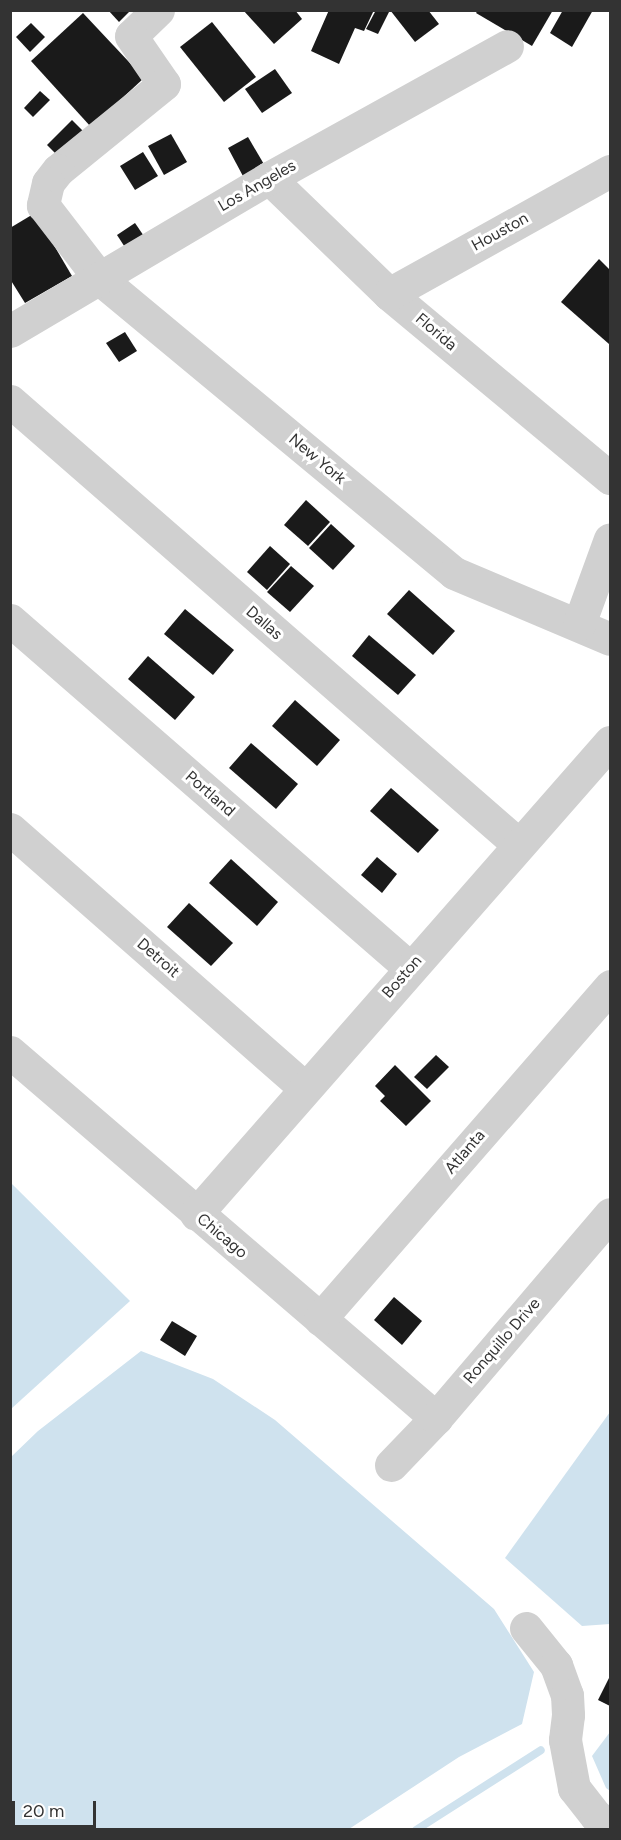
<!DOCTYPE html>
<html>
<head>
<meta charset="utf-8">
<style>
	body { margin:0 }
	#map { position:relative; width:621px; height:1840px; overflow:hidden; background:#fff; font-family:Figtree,sans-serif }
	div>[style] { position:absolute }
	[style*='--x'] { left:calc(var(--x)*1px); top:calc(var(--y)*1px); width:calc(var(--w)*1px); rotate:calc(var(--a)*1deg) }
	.water>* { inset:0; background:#cfe2ee }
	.stream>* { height:8px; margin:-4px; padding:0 4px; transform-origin:4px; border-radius:4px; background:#cfe2ee }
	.building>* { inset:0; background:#1a1a1a }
	.minor>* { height:33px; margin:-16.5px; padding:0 16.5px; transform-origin:16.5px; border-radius:16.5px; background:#d0d0d0 }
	span { translate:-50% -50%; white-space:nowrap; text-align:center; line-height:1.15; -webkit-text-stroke:6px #fff; paint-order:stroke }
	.street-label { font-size:16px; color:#333 }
	.frame { position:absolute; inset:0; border:12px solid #333; pointer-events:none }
	.scale { position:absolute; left:12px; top:1801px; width:84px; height:27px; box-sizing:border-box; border:3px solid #333; border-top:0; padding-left:8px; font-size:18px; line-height:21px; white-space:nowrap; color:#333; -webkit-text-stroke:4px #fff; paint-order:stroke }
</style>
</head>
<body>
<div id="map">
	<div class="water">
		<i style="clip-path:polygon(11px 1183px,130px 1301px,11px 1409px,10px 1409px)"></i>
		<i style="clip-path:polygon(141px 1351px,213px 1379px,275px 1420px,494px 1609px,534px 1672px,522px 1724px,459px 1757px,349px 1829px,11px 1829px,11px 1457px,38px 1431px)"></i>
		<i style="clip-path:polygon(610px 1412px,610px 1624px,582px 1626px,505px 1558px)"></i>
		<i style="clip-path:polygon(610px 1732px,610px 1791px,606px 1788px,592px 1756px)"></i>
	</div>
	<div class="stream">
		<i style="--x:416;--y:1830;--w:148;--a:-32.6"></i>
	</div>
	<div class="building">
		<i style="clip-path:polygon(108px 10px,131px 10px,119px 22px)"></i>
		<i style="clip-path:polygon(243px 10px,295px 10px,302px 19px,274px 44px)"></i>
		<i style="clip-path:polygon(329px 10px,374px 10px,364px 31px,355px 28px,339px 64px,311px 51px)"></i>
		<i style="clip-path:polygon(376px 10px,390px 10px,378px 34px,366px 29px)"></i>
		<i style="clip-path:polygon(390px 10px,428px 10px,439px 24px,415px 42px)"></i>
		<i style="clip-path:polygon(478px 10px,553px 10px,532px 46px,476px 13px)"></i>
		<i style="clip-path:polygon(563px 10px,593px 10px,572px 47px,550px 33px)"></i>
		<i style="clip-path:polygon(83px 13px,144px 78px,91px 127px,31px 61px)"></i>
		<i style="clip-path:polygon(212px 22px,256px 77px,224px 102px,180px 47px)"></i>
		<i style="clip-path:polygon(31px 23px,45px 37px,30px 52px,16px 37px)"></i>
		<i style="clip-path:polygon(275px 69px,292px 93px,262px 113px,245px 89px)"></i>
		<i style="clip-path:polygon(40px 91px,50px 100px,33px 117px,24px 108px)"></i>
		<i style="clip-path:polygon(72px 120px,83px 131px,58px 156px,47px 145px)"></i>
		<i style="clip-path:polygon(171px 134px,187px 162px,164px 175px,148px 146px)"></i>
		<i style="clip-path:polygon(248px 137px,265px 166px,244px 178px,228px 148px)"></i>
		<i style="clip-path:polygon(143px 152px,158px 176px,135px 190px,120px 166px)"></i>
		<i style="clip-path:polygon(35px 213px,72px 276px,25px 303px,10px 279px,10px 228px)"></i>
		<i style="clip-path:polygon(135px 223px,150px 245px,132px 258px,117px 235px)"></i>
		<i style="clip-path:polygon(599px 259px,610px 270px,609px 344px,561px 302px)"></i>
		<i style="clip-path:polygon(125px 332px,137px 351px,119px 362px,106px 343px)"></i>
		<i style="clip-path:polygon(306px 500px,330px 522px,308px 546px,284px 525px)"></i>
		<i style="clip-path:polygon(331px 524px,355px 546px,333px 570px,309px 548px)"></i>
		<i style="clip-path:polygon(270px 546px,290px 564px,267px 590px,247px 572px)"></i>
		<i style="clip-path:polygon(291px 566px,314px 586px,290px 612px,267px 592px)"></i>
		<i style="clip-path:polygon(409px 590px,455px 631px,433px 655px,387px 614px)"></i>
		<i style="clip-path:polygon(185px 609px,234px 650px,213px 675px,164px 634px)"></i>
		<i style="clip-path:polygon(369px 635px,416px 675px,398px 695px,352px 656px)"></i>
		<i style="clip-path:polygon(148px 656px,195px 697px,175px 720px,128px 679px)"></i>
		<i style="clip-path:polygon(295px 700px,340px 740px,317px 766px,272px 726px)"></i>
		<i style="clip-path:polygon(251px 743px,298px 784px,276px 809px,229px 768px)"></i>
		<i style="clip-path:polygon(391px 788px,439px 830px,418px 853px,370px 811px)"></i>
		<i style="clip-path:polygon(377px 857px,397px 874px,382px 893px,361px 875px)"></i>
		<i style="clip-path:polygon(231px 859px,278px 902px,257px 926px,209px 883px)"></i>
		<i style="clip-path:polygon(189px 903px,233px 943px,211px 966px,167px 927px)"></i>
		<i style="clip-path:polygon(436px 1055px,449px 1067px,427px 1089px,414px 1077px)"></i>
		<i style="clip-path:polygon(395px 1065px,431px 1101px,406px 1126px,380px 1101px,385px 1096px,375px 1086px)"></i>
		<i style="clip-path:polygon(394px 1297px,422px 1321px,402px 1345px,374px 1320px)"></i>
		<i style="clip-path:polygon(172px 1321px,197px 1336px,185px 1356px,160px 1340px)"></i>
		<i style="clip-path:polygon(610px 1676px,610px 1706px,598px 1700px)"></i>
	</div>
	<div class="minor">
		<i style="--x:158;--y:10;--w:37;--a:136"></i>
		<i style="--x:131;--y:36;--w:58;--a:55.5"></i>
		<i style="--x:164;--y:84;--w:136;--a:140.9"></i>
		<i style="--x:58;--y:170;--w:16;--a:128"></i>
		<i style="--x:48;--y:183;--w:23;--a:103"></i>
		<i style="--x:43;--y:205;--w:93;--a:52.4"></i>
		<i style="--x:100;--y:279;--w:460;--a:39.7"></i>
		<i style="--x:454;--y:573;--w:169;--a:22.9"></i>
		<i style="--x:269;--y:178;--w:167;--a:44"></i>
		<i style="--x:389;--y:294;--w:288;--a:39.8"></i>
		<i style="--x:389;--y:294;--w:253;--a:-29.1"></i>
		<i style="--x:10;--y:331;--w:301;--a:-30.6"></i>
		<i style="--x:269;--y:178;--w:272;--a:-29"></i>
		<i style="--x:10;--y:401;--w:674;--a:41.09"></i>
		<i style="--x:10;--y:620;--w:530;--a:41.02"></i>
		<i style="--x:579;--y:624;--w:90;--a:-70"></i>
		<i style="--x:10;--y:829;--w:393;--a:41.3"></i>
		<i style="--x:10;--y:1052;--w:562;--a:40.67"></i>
		<i style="--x:196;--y:1214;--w:628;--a:-48.75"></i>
		<i style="--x:320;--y:1319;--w:442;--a:-48.9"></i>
		<i style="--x:391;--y:1465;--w:65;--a:-46.2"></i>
		<i style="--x:436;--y:1418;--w:268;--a:-49.5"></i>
		<i style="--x:526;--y:1628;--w:48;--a:51"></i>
		<i style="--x:556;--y:1665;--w:32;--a:70"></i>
		<i style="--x:567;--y:1695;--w:20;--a:87"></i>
		<i style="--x:568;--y:1715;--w:25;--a:97"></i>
		<i style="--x:565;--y:1740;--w:49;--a:79.4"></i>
		<i style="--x:574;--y:1788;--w:36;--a:52"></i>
		<i style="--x:596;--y:1816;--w:17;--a:33"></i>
	</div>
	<div class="street-label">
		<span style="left:257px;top:186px;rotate:-30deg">Los Angeles</span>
		<span style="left:500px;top:232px;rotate:-29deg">Houston</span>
		<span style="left:436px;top:332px;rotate:40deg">Florida</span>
		<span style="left:317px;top:459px;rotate:40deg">New York</span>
		<span style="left:264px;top:623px;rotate:41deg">Dallas</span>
		<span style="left:210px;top:794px;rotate:41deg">Portland</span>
		<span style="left:158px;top:958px;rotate:41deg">Detroit</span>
		<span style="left:402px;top:977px;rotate:-49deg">Boston</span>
		<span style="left:465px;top:1152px;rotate:-49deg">Atlanta</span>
		<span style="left:222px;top:1236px;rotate:40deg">Chicago</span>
		<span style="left:502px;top:1341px;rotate:-49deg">Ronquillo Drive</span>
	</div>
	<div class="frame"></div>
	<div class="scale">20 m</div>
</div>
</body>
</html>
